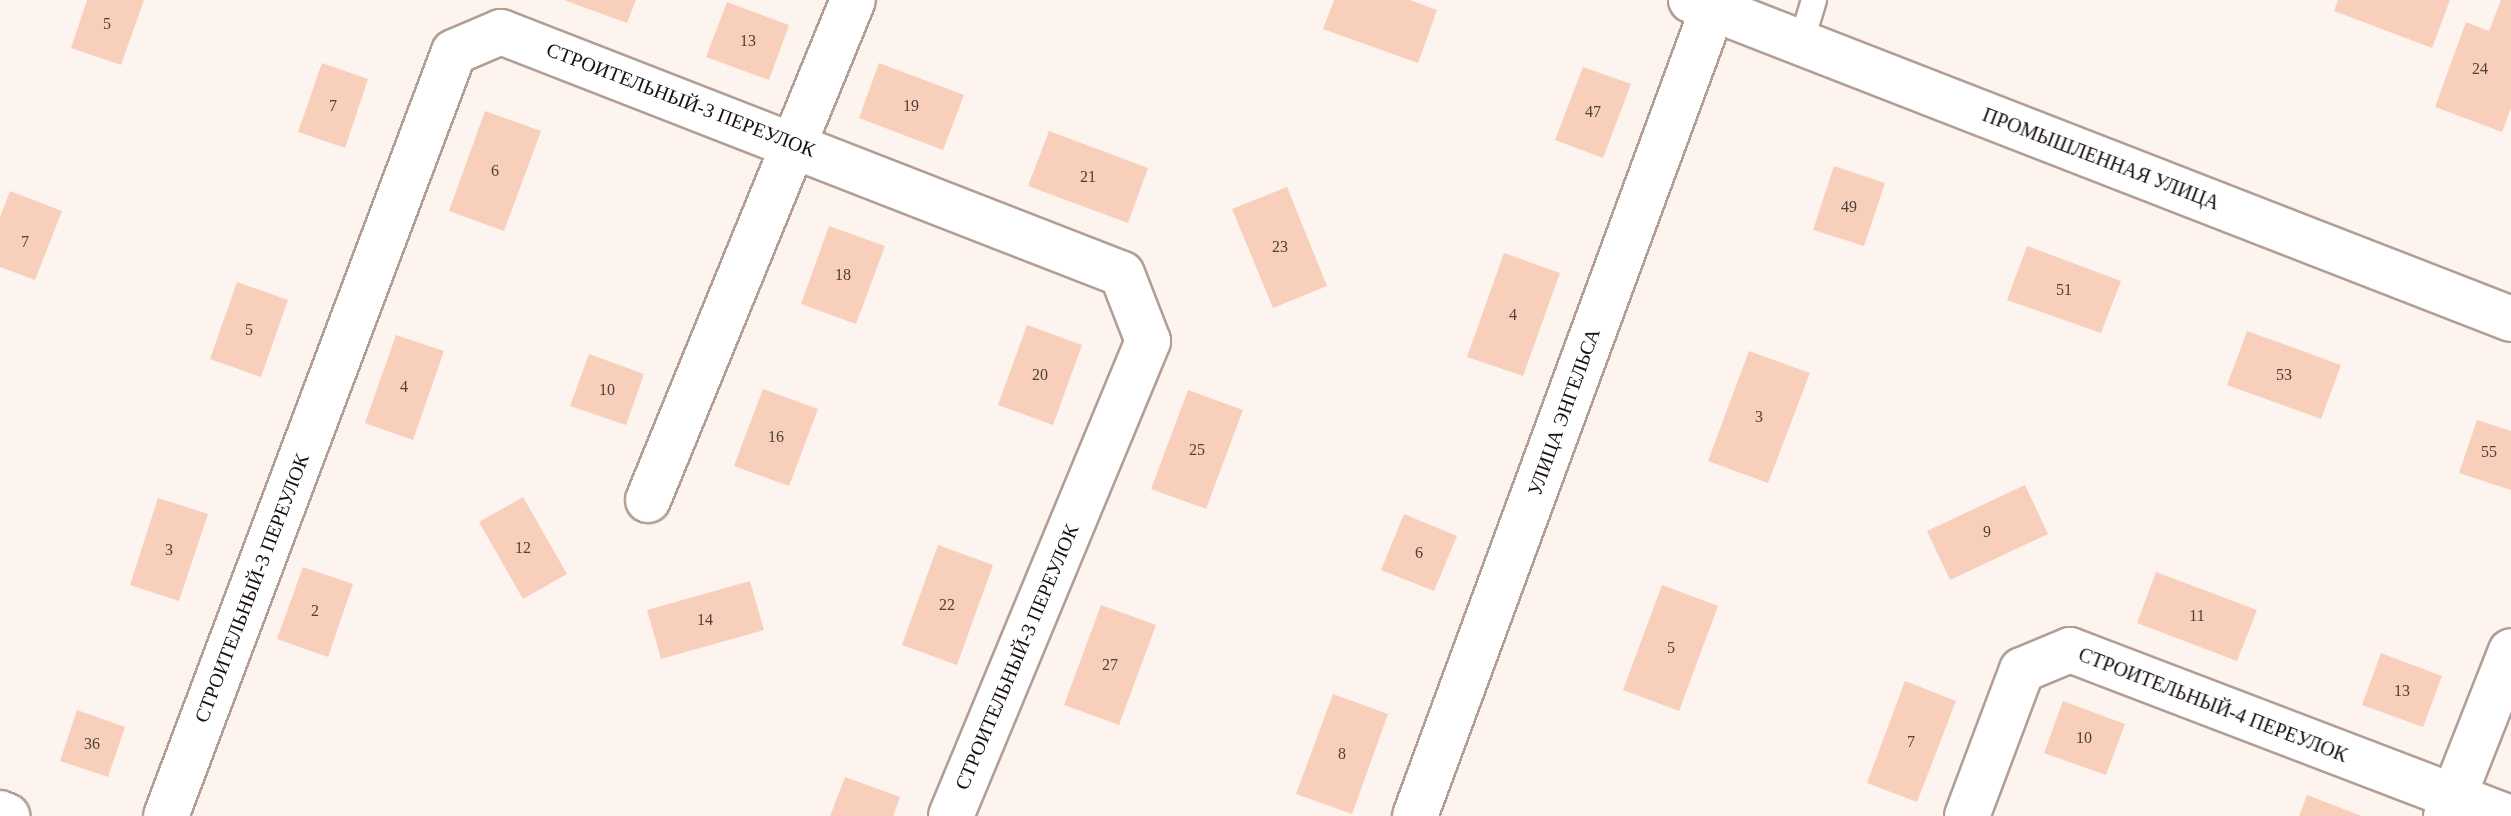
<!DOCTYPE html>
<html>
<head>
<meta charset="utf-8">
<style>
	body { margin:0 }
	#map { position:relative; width:2511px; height:816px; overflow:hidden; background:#fdf4ef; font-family:"Times New Roman",serif }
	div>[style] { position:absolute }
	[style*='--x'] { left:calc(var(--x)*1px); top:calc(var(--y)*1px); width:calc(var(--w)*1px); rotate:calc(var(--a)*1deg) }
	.building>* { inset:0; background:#f8cfbb }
	.roads { filter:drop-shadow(2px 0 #b39e93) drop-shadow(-2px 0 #b39e93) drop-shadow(0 2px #b39e93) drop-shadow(0 -2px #b39e93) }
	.lane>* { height:24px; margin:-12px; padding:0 12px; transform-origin:12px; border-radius:12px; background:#fff }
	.street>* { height:44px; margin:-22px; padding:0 22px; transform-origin:22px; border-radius:22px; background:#fff }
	span { translate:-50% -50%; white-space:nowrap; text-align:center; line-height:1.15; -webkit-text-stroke:8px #fff; paint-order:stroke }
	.number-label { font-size:16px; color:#504038 }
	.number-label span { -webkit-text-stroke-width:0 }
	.street-label { font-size:20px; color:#18100d }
</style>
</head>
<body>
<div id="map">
	<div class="building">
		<i style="clip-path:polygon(87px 0,144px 0,121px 65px,71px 48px)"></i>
		<i style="clip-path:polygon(564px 0,636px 0,627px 23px)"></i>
		<i style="clip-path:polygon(1334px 0,1410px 0,1437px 10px,1418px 63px,1323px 29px)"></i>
		<i style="clip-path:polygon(2338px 0,2450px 0,2432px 48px,2334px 11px)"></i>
		<i style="clip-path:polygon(2501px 0,2511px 0,2511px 108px,2502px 132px,2435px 107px,2466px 22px,2489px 31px)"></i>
		<i style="clip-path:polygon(727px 2px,789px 25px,769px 80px,706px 57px)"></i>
		<i style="clip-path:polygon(322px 63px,368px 79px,345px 148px,298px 132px)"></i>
		<i style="clip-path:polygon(879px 63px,964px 95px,943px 150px,859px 118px)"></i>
		<i style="clip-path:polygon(1583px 67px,1631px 84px,1603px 158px,1555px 140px)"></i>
		<i style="clip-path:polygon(485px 111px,541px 131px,504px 231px,449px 211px)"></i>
		<i style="clip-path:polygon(1049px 131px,1148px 168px,1128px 223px,1028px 186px)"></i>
		<i style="clip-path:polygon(1834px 166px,1885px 183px,1864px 246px,1813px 230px)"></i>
		<i style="clip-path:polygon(1287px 187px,1327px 286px,1273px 308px,1232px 209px)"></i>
		<i style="clip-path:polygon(10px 191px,62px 211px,35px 280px,0 267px,0 217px)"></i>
		<i style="clip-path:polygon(829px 226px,885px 246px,856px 324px,801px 304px)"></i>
		<i style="clip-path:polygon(2027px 246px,2121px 281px,2101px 333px,2007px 300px)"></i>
		<i style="clip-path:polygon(1504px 253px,1560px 273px,1523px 376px,1467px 357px)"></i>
		<i style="clip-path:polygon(237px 282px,288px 300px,261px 377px,210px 359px)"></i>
		<i style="clip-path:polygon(1027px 325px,1082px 345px,1053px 425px,998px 405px)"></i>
		<i style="clip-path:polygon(2247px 331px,2341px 365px,2321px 419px,2227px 385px)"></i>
		<i style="clip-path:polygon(396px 335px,444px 351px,413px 440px,365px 423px)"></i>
		<i style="clip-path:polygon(1749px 351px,1810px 373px,1768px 483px,1708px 461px)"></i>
		<i style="clip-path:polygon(589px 354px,644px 374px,626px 425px,570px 406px)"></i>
		<i style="clip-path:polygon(763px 389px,818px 409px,789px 486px,734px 466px)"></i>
		<i style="clip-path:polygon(1188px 390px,1243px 410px,1206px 509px,1151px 489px)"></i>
		<i style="clip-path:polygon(2477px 420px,2511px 431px,2511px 490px,2459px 473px)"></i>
		<i style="clip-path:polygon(2025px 485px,2048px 534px,1950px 580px,1927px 531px)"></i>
		<i style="clip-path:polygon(523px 497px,567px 574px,523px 599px,479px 522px)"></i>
		<i style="clip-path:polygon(158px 498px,208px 514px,179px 601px,130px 585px)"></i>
		<i style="clip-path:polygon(1404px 514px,1457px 536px,1434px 591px,1381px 570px)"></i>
		<i style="clip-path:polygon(938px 545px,993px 565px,957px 665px,902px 645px)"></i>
		<i style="clip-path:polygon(303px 567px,353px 584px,328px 657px,277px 639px)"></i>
		<i style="clip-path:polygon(2156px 572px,2257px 610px,2237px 661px,2137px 623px)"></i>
		<i style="clip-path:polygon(750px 581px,764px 630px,661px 659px,647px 610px)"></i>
		<i style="clip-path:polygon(1662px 585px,1718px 606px,1679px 711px,1623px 690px)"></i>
		<i style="clip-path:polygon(1101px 605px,1156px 625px,1119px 725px,1064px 705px)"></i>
		<i style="clip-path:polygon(2381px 653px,2442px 676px,2423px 727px,2362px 705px)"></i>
		<i style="clip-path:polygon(1905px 681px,1956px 701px,1917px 802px,1867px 783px)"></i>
		<i style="clip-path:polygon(1333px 694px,1388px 714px,1352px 814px,1296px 794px)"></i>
		<i style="clip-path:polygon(2063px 701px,2125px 724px,2106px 775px,2044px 753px)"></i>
		<i style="clip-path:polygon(77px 710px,125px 727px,108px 777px,60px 761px)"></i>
		<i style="clip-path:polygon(845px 777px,900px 797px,893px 816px,830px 816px)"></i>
		<i style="clip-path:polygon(2307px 795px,2362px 816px,2299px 816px)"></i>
	</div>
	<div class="roads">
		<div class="lane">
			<i style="--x:1801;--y:43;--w:45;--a:-73.2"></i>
		</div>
		<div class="street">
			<i style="--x:1691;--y:0;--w:880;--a:21.26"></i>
			<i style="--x:648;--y:500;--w:540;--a:-67.71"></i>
			<i style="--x:0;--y:813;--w:8;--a:23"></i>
			<i style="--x:166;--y:816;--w:816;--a:-69.35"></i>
			<i style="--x:454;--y:52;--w:51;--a:-23.1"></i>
			<i style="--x:501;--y:32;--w:666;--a:21.29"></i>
			<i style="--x:1122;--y:274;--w:72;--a:68.8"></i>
			<i style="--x:1148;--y:341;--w:514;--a:112.53"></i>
			<i style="--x:1415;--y:816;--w:861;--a:-69.76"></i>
			<i style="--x:1967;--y:816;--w:156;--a:-69.4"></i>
			<i style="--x:2022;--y:670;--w:52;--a:-22.6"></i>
			<i style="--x:2070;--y:650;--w:465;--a:20.9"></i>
			<i style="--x:2446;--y:816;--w:177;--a:-68.5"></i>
		</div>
	</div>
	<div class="number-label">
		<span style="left:107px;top:24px">5</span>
		<span style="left:748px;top:41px">13</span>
		<span style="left:2480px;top:69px">24</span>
		<span style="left:333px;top:106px">7</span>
		<span style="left:911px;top:106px">19</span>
		<span style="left:1593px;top:112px">47</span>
		<span style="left:495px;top:171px">6</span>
		<span style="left:1088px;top:177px">21</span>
		<span style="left:1849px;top:207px">49</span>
		<span style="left:25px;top:242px">7</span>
		<span style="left:1280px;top:247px">23</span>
		<span style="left:843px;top:275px">18</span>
		<span style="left:2064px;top:290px">51</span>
		<span style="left:1513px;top:315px">4</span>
		<span style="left:249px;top:330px">5</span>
		<span style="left:1040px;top:375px">20</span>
		<span style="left:2284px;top:375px">53</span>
		<span style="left:404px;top:387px">4</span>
		<span style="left:607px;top:390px">10</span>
		<span style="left:1759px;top:417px">3</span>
		<span style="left:776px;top:437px">16</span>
		<span style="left:1197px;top:450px">25</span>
		<span style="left:2489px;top:452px">55</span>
		<span style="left:1987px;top:532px">9</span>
		<span style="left:523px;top:548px">12</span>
		<span style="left:169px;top:550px">3</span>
		<span style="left:1419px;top:553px">6</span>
		<span style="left:947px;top:605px">22</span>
		<span style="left:315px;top:611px">2</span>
		<span style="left:2197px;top:616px">11</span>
		<span style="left:705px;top:620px">14</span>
		<span style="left:1671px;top:648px">5</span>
		<span style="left:1110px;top:665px">27</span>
		<span style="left:2402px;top:691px">13</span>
		<span style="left:2084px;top:738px">10</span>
		<span style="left:1911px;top:742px">7</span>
		<span style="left:92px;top:744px">36</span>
		<span style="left:1342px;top:754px">8</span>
	</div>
	<div class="street-label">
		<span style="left:681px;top:100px;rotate:21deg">СТРОИТЕЛЬНЫЙ-3 ПЕРЕУЛОК</span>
		<span style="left:2101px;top:159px;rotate:21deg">ПРОМЫШЛЕННАЯ УЛИЦА</span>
		<span style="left:1564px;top:412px;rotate:-70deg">УЛИЦА ЭНГЕЛЬСА</span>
		<span style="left:252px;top:588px;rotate:-69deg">СТРОИТЕЛЬНЫЙ-3 ПЕРЕУЛОК</span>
		<span style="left:1017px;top:657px;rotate:-67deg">СТРОИТЕЛЬНЫЙ-3 ПЕРЕУЛОК</span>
		<span style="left:2213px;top:705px;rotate:21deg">СТРОИТЕЛЬНЫЙ-4 ПЕРЕУЛОК</span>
	</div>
</div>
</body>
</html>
